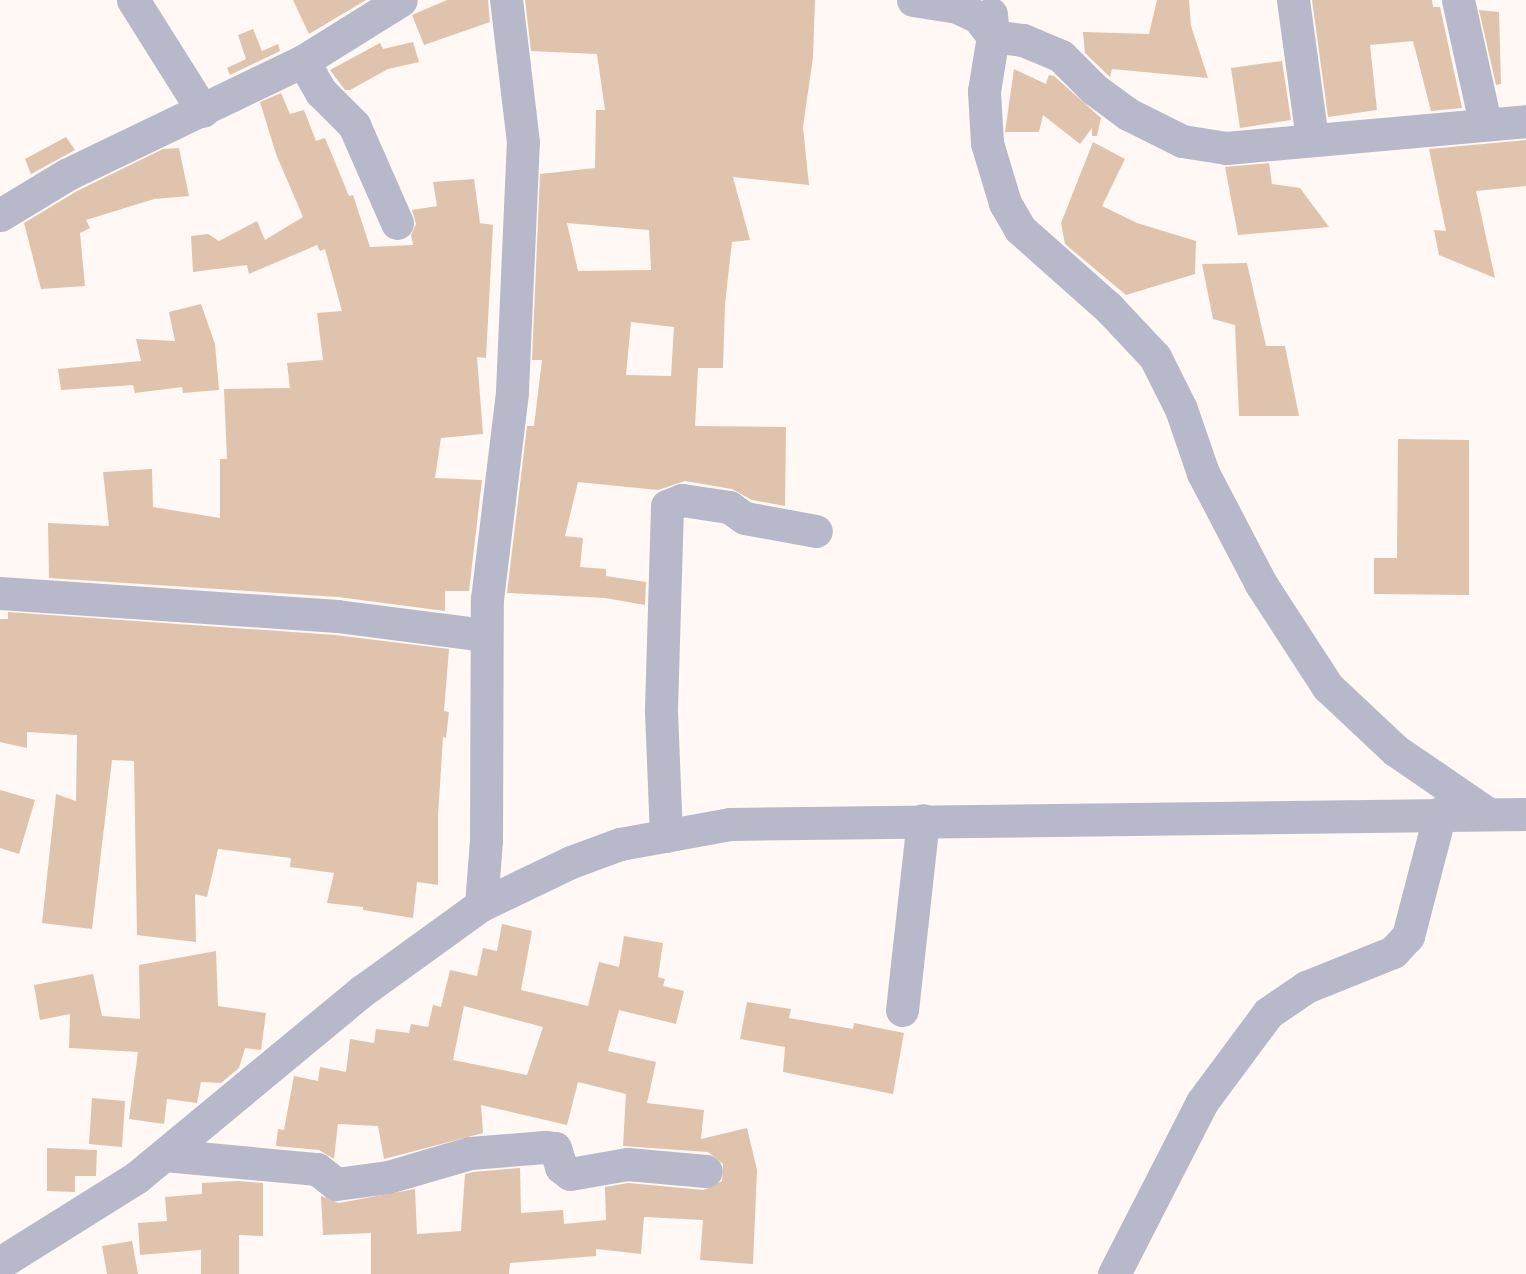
<!DOCTYPE html>
<html>
<head>
<meta charset="utf-8">
<style>
	body { margin:0 }
	#map { position:relative; width:1526px; height:1274px; overflow:hidden; background:#fff8f4; font-family:Arial,sans-serif }
	div>[style] { position:absolute }
	[style*='--x'] { left:calc(var(--x)*1px); top:calc(var(--y)*1px); width:calc(var(--w)*1px); rotate:calc(var(--a)*1deg) }
	.building>* { inset:0; background:#e0c3ac }
	.street>* { height:33px; margin:-16.5px; padding:0 16.5px; transform-origin:16.5px; border-radius:16.5px; background:#b7b8c9 }
	span { translate:-50% -50%; white-space:nowrap; text-align:center; line-height:1.15; -webkit-text-stroke:5px #fff; paint-order:stroke }
</style>
</head>
<body>
<div id="map">
	<div class="building">
		<i style="clip-path:polygon(293px 0,366px 0,309px 34px)"></i>
		<i style="clip-path:polygon(447px 0,488px 0,490px 22px,424px 45px,412px 15px)"></i>
		<i style="clip-path:polygon(evenodd,525px 0,815px 0,813px 57px,803px 127px,809px 185px,733px 177px,750px 240px,732px 242px,725px 304px,723px 368px,698px 368px,695px 426px,786px 427px,785px 506px,752px 500px,732px 489px,685px 481px,658px 490px,578px 482px,565px 536px,583px 538px,580px 567px,606px 569px,606px 576px,646px 582px,645px 605px,605px 598px,507px 593px,527px 426px,534px 426px,542px 360px,532px 360px,540px 174px,595px 168px,596px 110px,605px 110px,597px 54px,531px 51px,525px 0,567px 223px,649px 230px,651px 270px,578px 271px,567px 223px,525px 0,631px 322px,674px 327px,671px 376px,626px 375px,631px 322px)"></i>
		<i style="clip-path:polygon(1157px 0,1189px 0,1191px 26px,1208px 78px,1112px 69px,1110px 77px,1085px 53px,1083px 32px,1149px 34px)"></i>
		<i style="clip-path:polygon(1312px 0,1432px 0,1433px 7px,1440px 7px,1462px 108px,1431px 111px,1413px 41px,1370px 45px,1377px 110px,1328px 117px)"></i>
		<i style="clip-path:polygon(1479px 10px,1499px 12px,1501px 84px,1496px 85px)"></i>
		<i style="clip-path:polygon(253px 29px,262px 51px,278px 44px,280px 51px,230px 75px,227px 68px,246px 59px,238px 35px)"></i>
		<i style="clip-path:polygon(413px 42px,419px 62px,388px 69px,350px 90px,345px 90px,330px 70px,380px 43px,383px 49px)"></i>
		<i style="clip-path:polygon(1282px 61px,1291px 120px,1240px 128px,1231px 68px)"></i>
		<i style="clip-path:polygon(1014px 69px,1046px 84px,1049px 75px,1054px 76px,1101px 118px,1097px 136px,1092px 136px,1092px 128px,1080px 144px,1043px 115px,1039px 132px,1005px 132px)"></i>
		<i style="clip-path:polygon(281px 93px,290px 114px,304px 110px,316px 141px,325px 138px,349px 196px,353px 195px,370px 247px,413px 245px,411px 235px,416px 224px,412px 210px,437px 206px,433px 182px,474px 179px,480px 223px,493px 225px,486px 358px,477px 357px,483px 434px,441px 438px,435px 478px,482px 480px,469px 591px,445px 591px,445px 611px,338px 597px,49px 578px,48px 523px,109px 526px,103px 472px,152px 469px,153px 507px,220px 518px,220px 459px,227px 459px,224px 389px,290px 388px,287px 363px,323px 360px,317px 313px,342px 311px,325px 249px,320px 251px,317px 245px,249px 274px,247px 265px,193px 272px,191px 236px,208px 234px,219px 241px,257px 221px,265px 240px,303px 217px,276px 154px,260px 102px)"></i>
		<i style="clip-path:polygon(66px 137px,75px 150px,31px 174px,25px 159px)"></i>
		<i style="clip-path:polygon(1526px 140px,1526px 186px,1476px 191px,1495px 278px,1439px 255px,1434px 230px,1446px 231px,1429px 149px)"></i>
		<i style="clip-path:polygon(1093px 142px,1125px 159px,1102px 206px,1137px 223px,1196px 241px,1195px 274px,1126px 295px,1065px 244px,1061px 223px)"></i>
		<i style="clip-path:polygon(179px 148px,189px 196px,154px 199px,86px 220px,90px 228px,80px 233px,85px 286px,41px 289px,24px 223px,77px 191px,163px 149px)"></i>
		<i style="clip-path:polygon(1269px 163px,1272px 184px,1300px 188px,1329px 227px,1238px 235px,1225px 167px)"></i>
		<i style="clip-path:polygon(1247px 263px,1266px 346px,1285px 346px,1299px 416px,1239px 416px,1235px 325px,1213px 319px,1202px 264px)"></i>
		<i style="clip-path:polygon(201px 304px,215px 344px,219px 390px,183px 393px,182px 387px,135px 393px,133px 385px,61px 390px,58px 369px,141px 361px,136px 339px,175px 341px,169px 312px)"></i>
		<i style="clip-path:polygon(1398px 439px,1469px 440px,1469px 595px,1374px 594px,1374px 558px,1397px 558px)"></i>
		<i style="clip-path:polygon(8px 612px,335px 635px,449px 649px,444px 711px,449px 712px,446px 738px,443px 737px,438px 816px,438px 885px,417px 882px,413px 918px,363px 910px,363px 907px,327px 903px,334px 873px,290px 867px,291px 858px,218px 849px,207px 897px,195px 894px,196px 942px,137px 935px,134px 761px,112px 760px,92px 929px,42px 923px,56px 794px,76px 801px,77px 735px,27px 732px,27px 748px,0 742px,0 619px,8px 619px)"></i>
		<i style="clip-path:polygon(0 790px,35px 800px,19px 854px,0 848px)"></i>
		<i style="clip-path:polygon(evenodd,502px 924px,532px 931px,521px 990px,588px 1006px,599px 962px,619px 967px,624px 936px,663px 943px,658px 977px,665px 979px,663px 986px,684px 991px,676px 1024px,619px 1010px,608px 1051px,656px 1062px,647px 1103px,704px 1110px,701px 1139px,747px 1128px,757px 1170px,753px 1264px,700px 1260px,703px 1220px,644px 1217px,641px 1254px,596px 1249px,596px 1256px,510px 1263px,509px 1274px,371px 1274px,371px 1233px,323px 1235px,321px 1196px,339px 1203px,415px 1189px,417px 1234px,461px 1231px,465px 1174px,473px 1172px,520px 1168px,521px 1213px,563px 1210px,564px 1224px,606px 1220px,605px 1187px,628px 1183px,704px 1190px,722px 1181px,723px 1164px,708px 1152px,623px 1146px,626px 1094px,578px 1082px,567px 1125px,481px 1105px,483px 1133px,384px 1159px,378px 1126px,338px 1124px,334px 1159px,319px 1150px,276px 1146px,278px 1129px,284px 1130px,294px 1076px,318px 1081px,320px 1067px,346px 1072px,350px 1039px,374px 1043px,376px 1029px,409px 1033px,411px 1024px,428px 1027px,433px 1005px,441px 1007px,450px 970px,477px 976px,483px 948px,497px 951px,502px 924px,464px 1006px,543px 1027px,527px 1075px,453px 1060px,464px 1006px)"></i>
		<i style="clip-path:polygon(216px 951px,218px 1006px,266px 1013px,261px 1050px,245px 1048px,239px 1068px,221px 1083px,201px 1082px,197px 1103px,167px 1099px,164px 1124px,129px 1119px,138px 1052px,69px 1048px,70px 1014px,40px 1020px,34px 985px,93px 974px,102px 1016px,140px 1019px,139px 965px)"></i>
		<i style="clip-path:polygon(747px 1002px,791px 1009px,789px 1018px,853px 1029px,854px 1023px,904px 1033px,893px 1094px,783px 1072px,785px 1047px,740px 1039px)"></i>
		<i style="clip-path:polygon(92px 1098px,125px 1101px,122px 1147px,89px 1144px)"></i>
		<i style="clip-path:polygon(47px 1148px,97px 1150px,96px 1176px,75px 1176px,75px 1192px,47px 1191px)"></i>
		<i style="clip-path:polygon(239px 1181px,263px 1183px,263px 1236px,239px 1235px,239px 1274px,201px 1274px,201px 1250px,140px 1255px,138px 1223px,167px 1221px,165px 1197px,202px 1194px,202px 1183px)"></i>
		<i style="clip-path:polygon(132px 1241px,138px 1274px,107px 1274px,102px 1246px)"></i>
	</div>
	<div class="street">
		<i style="--x:133;--y:0;--w:131;--a:57.8"></i>
		<i style="--x:913;--y:0;--w:45;--a:9"></i>
		<i style="--x:957;--y:7;--w:23;--a:25"></i>
		<i style="--x:978;--y:17;--w:24;--a:52"></i>
		<i style="--x:993;--y:36;--w:56;--a:99.3"></i>
		<i style="--x:984;--y:91;--w:52;--a:86.7"></i>
		<i style="--x:987;--y:143;--w:63;--a:73.3"></i>
		<i style="--x:1005;--y:203;--w:30;--a:60"></i>
		<i style="--x:1020;--y:229;--w:118;--a:41.6"></i>
		<i style="--x:1108;--y:307;--w:69;--a:46.8"></i>
		<i style="--x:1155;--y:357;--w:58;--a:63.4"></i>
		<i style="--x:1181;--y:409;--w:68;--a:71"></i>
		<i style="--x:1203;--y:473;--w:125;--a:62.4"></i>
		<i style="--x:1261;--y:584;--w:123;--a:57"></i>
		<i style="--x:1328;--y:687;--w:92;--a:43.2"></i>
		<i style="--x:1395;--y:750;--w:112;--a:34.4"></i>
		<i style="--x:1293;--y:0;--w:140;--a:82.2"></i>
		<i style="--x:1458;--y:0;--w:126;--a:77.6"></i>
		<i style="--x:991;--y:14;--w:22;--a:85"></i>
		<i style="--x:993;--y:36;--w:30;--a:8"></i>
		<i style="--x:1023;--y:40;--w:41;--a:22.8"></i>
		<i style="--x:1061;--y:56;--w:47;--a:45"></i>
		<i style="--x:1094;--y:89;--w:42;--a:36.3"></i>
		<i style="--x:1128;--y:114;--w:60;--a:26.6"></i>
		<i style="--x:1182;--y:141;--w:45;--a:9"></i>
		<i style="--x:1226;--y:148;--w:301;--a:-5.1"></i>
		<i style="--x:303;--y:61;--w:36;--a:60"></i>
		<i style="--x:321;--y:92;--w:47;--a:45"></i>
		<i style="--x:354;--y:125;--w:107;--a:66.3"></i>
		<i style="--x:0;--y:215;--w:79;--a:-31.1"></i>
		<i style="--x:68;--y:174;--w:261;--a:-25.7"></i>
		<i style="--x:303;--y:61;--w:115;--a:-31.9"></i>
		<i style="--x:0;--y:593;--w:338;--a:3.9"></i>
		<i style="--x:337;--y:616;--w:150;--a:7.3"></i>
		<i style="--x:666;--y:836;--w:127;--a:-92.3"></i>
		<i style="--x:661;--y:709;--w:203;--a:-88.3"></i>
		<i style="--x:667;--y:506;--w:16;--a:-22"></i>
		<i style="--x:682;--y:500;--w:48;--a:8.5"></i>
		<i style="--x:729;--y:507;--w:19;--a:35"></i>
		<i style="--x:745;--y:518;--w:72;--a:10.4"></i>
		<i style="--x:481;--y:905;--w:65;--a:-85.6"></i>
		<i style="--x:486;--y:840;--w:241;--a:-89.8"></i>
		<i style="--x:487;--y:599;--w:209;--a:-83.1"></i>
		<i style="--x:512;--y:391;--w:249;--a:-87.5"></i>
		<i style="--x:523;--y:142;--w:143;--a:-96.8"></i>
		<i style="--x:902;--y:1010;--w:191;--a:-83.7"></i>
		<i style="--x:165;--y:1155;--w:153;--a:5.3"></i>
		<i style="--x:317;--y:1169;--w:24;--a:38"></i>
		<i style="--x:336;--y:1184;--w:52;--a:-7.7"></i>
		<i style="--x:388;--y:1177;--w:85;--a:-16.3"></i>
		<i style="--x:470;--y:1153;--w:75;--a:-4.6"></i>
		<i style="--x:545;--y:1147;--w:10;--a:6"></i>
		<i style="--x:555;--y:1148;--w:20;--a:72"></i>
		<i style="--x:561;--y:1167;--w:11;--a:38"></i>
		<i style="--x:570;--y:1174;--w:58;--a:-10"></i>
		<i style="--x:627;--y:1164;--w:79;--a:5.1"></i>
		<i style="--x:0;--y:1263;--w:162;--a:-32.1"></i>
		<i style="--x:137;--y:1177;--w:292;--a:-39.6"></i>
		<i style="--x:362;--y:991;--w:147;--a:-35.9"></i>
		<i style="--x:481;--y:905;--w:100;--a:-25.5"></i>
		<i style="--x:571;--y:862;--w:52;--a:-20.2"></i>
		<i style="--x:620;--y:844;--w:112;--a:-10.3"></i>
		<i style="--x:730;--y:824;--w:796;--a:-0.72"></i>
		<i style="--x:1114;--y:1274;--w:193;--a:-62.9"></i>
		<i style="--x:1202;--y:1102;--w:111;--a:-53.4"></i>
		<i style="--x:1268;--y:1013;--w:46;--a:-34.4"></i>
		<i style="--x:1306;--y:987;--w:94;--a:-21.9"></i>
		<i style="--x:1393;--y:952;--w:22;--a:-47"></i>
		<i style="--x:1408;--y:936;--w:127;--a:-75.4"></i>
	</div>
</div>
</body>
</html>
